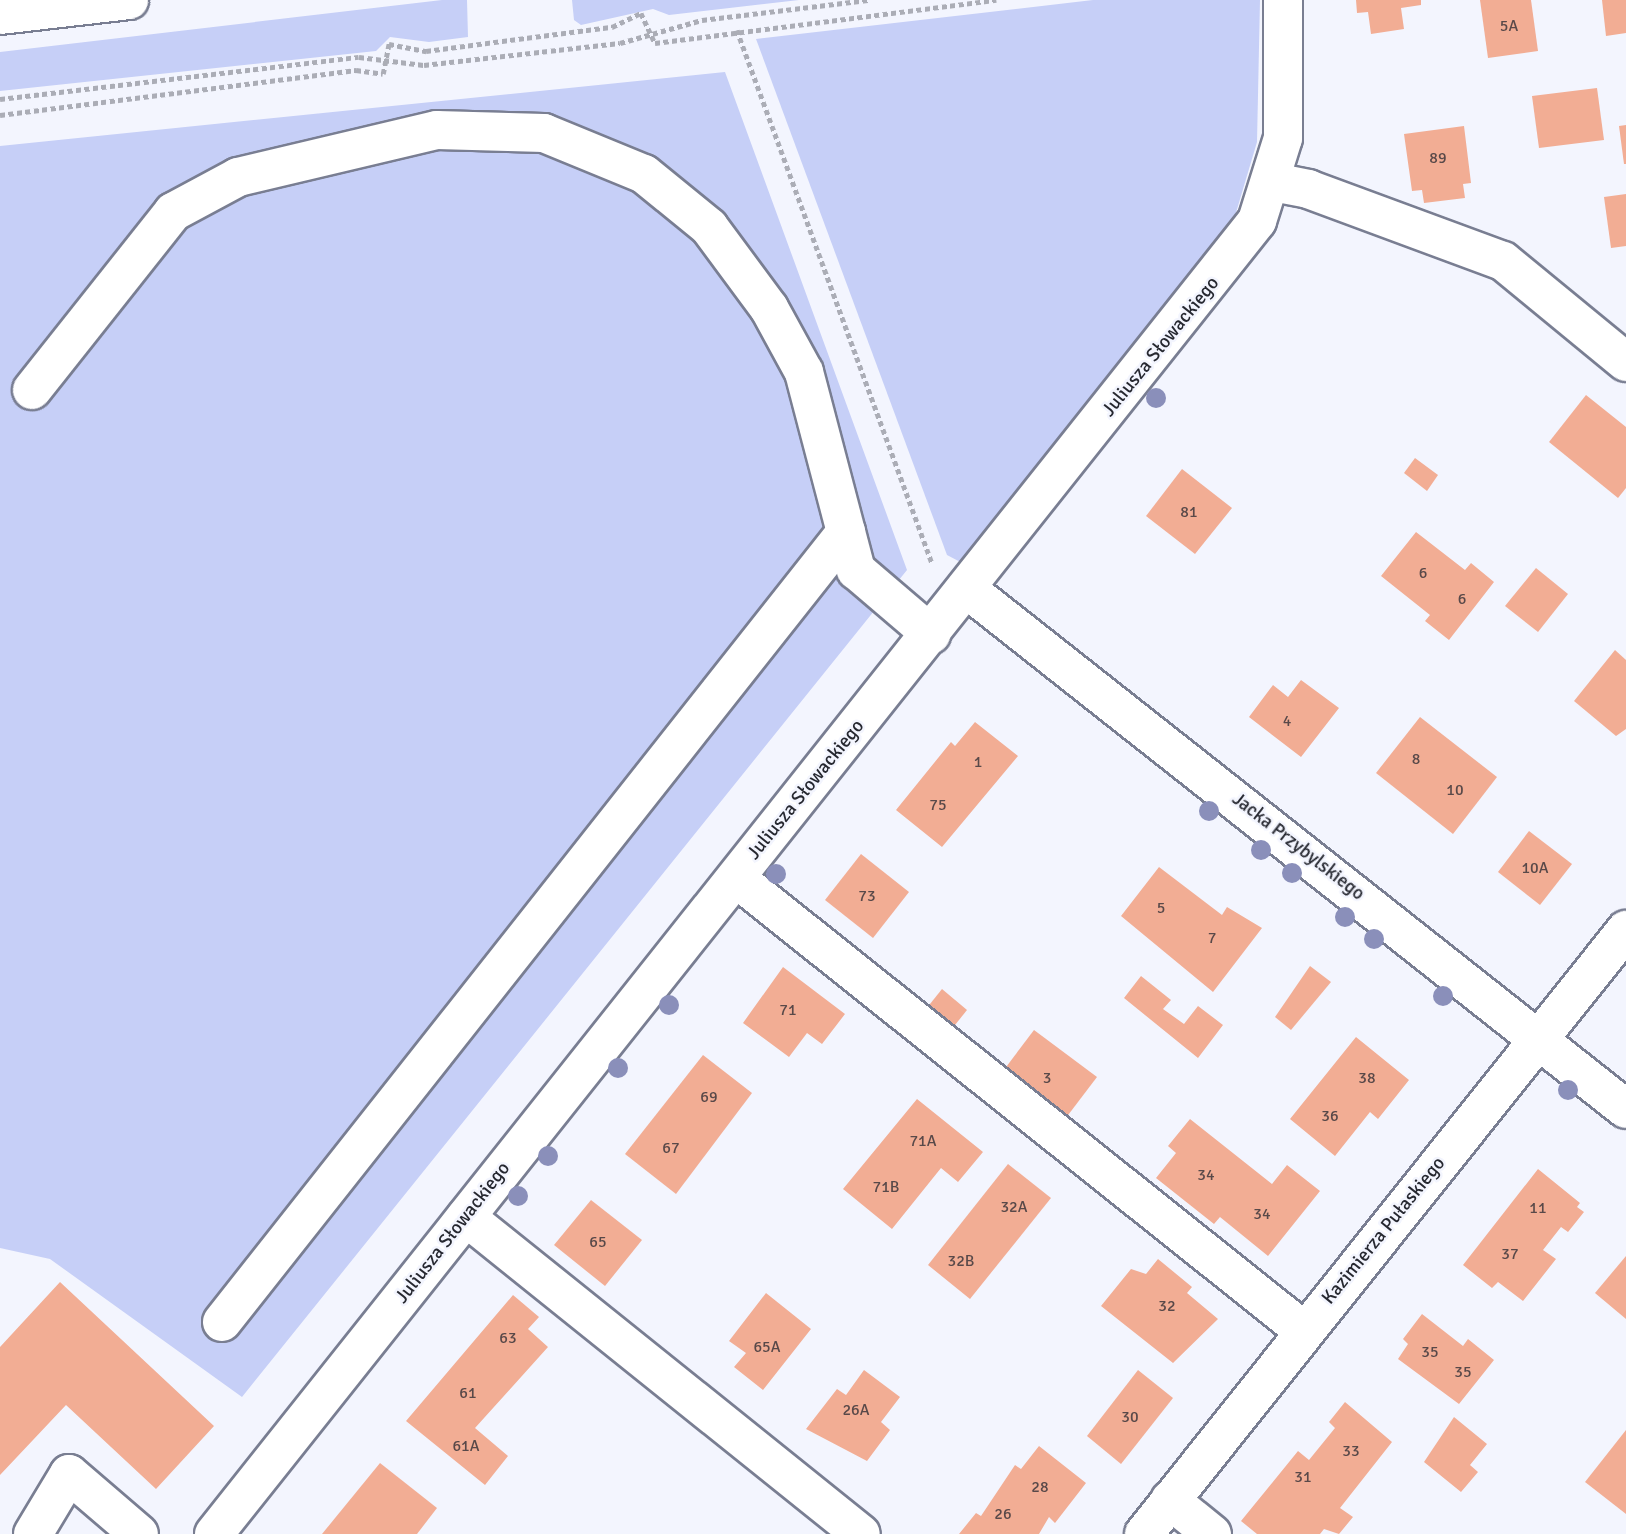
<!DOCTYPE html>
<html>
<head>
<meta charset="utf-8">
<style>
	body { margin:0 }
	#map { position:relative; width:1626px; height:1534px; overflow:hidden; background:#f3f5fe; font-family:Signika,sans-serif }
	div>[style] { position:absolute }
	[style*='--x'] { left:calc(var(--x)*1px); top:calc(var(--y)*1px); width:calc(var(--w)*1px); rotate:calc(var(--a)*1deg) }
	.green>* { inset:0; background:#c6cff7 }
	.building>* { inset:0; background:#f2ad94 }
	.path>* { height:4.5px; margin-top:-2.25px; transform-origin:0; background:repeating-linear-gradient(90deg,#abadb6 0 5px,transparent 0 8.5px) }
	.roads { filter:drop-shadow(2px 0 #797e92) drop-shadow(-2px 0 #797e92) drop-shadow(0 2px #797e92) drop-shadow(0 -2px #797e92) }
	.minor>* { height:38px; margin:-19px; padding:0 19px; transform-origin:19px; border-radius:19px; background:#fff }
	.trees>* { width:20px; height:20px; margin:-10px; border-radius:50%; background:#8a8fba }
	span { translate:-50% -50%; white-space:nowrap; text-align:center; line-height:1.15; -webkit-text-stroke:5px #f3f5fe; paint-order:stroke }
	.number-label { font-size:16px; color:#594949 }
	.number-label span { -webkit-text-stroke-width:0 }
	.street-label { font-size:19px; color:#262830 }
</style>
</head>
<body>
<div id="map">
	<div class="green">
		<i style="clip-path:polygon(442px 0,467px 0,468px 37px,429px 42px,390px 37px,376px 51px,0 91px,0 52px)"></i>
		<i style="clip-path:polygon(572px 0,799px 0,669px 15px,653px 9px,581px 25px,574px 20px)"></i>
		<i style="clip-path:polygon(1093px 0,1260px 0,1257px 142px,1235px 216px,966px 565px,947px 555px,756px 39px)"></i>
		<i style="clip-path:polygon(725px 72px,907px 570px,242px 1397px,50px 1259px,0 1248px,0 146px)"></i>
	</div>
	<div class="building">
		<i style="clip-path:polygon(1356px 0,1421px 0,1421px 5px,1401px 8px,1404px 29px,1371px 34px,1368px 12px,1357px 13px)"></i>
		<i style="clip-path:polygon(1480px 0,1531px 0,1538px 51px,1488px 58px)"></i>
		<i style="clip-path:polygon(1602px 0,1626px 0,1626px 33px,1606px 36px)"></i>
		<i style="clip-path:polygon(1597px 88px,1604px 140px,1539px 148px,1532px 96px)"></i>
		<i style="clip-path:polygon(1626px 125px,1626px 164px,1624px 164px,1619px 126px)"></i>
		<i style="clip-path:polygon(1464px 126px,1471px 183px,1463px 184px,1465px 198px,1424px 203px,1422px 190px,1412px 191px,1404px 134px)"></i>
		<i style="clip-path:polygon(1626px 194px,1626px 246px,1611px 248px,1604px 197px)"></i>
		<i style="clip-path:polygon(1586px 395px,1626px 427px,1626px 488px,1618px 498px,1549px 442px)"></i>
		<i style="clip-path:polygon(1415px 458px,1438px 475px,1427px 491px,1404px 473px)"></i>
		<i style="clip-path:polygon(1182px 469px,1232px 508px,1195px 554px,1146px 516px)"></i>
		<i style="clip-path:polygon(1416px 532px,1465px 570px,1471px 563px,1494px 582px,1449px 640px,1425px 621px,1430px 615px,1381px 576px)"></i>
		<i style="clip-path:polygon(1536px 568px,1568px 594px,1538px 632px,1505px 606px)"></i>
		<i style="clip-path:polygon(1615px 650px,1626px 660px,1626px 729px,1616px 736px,1574px 701px)"></i>
		<i style="clip-path:polygon(1301px 680px,1339px 708px,1301px 757px,1249px 717px,1273px 685px,1288px 697px)"></i>
		<i style="clip-path:polygon(1420px 717px,1497px 777px,1453px 834px,1376px 773px)"></i>
		<i style="clip-path:polygon(975px 722px,1018px 756px,942px 847px,896px 810px,951px 742px,955px 746px)"></i>
		<i style="clip-path:polygon(1529px 831px,1572px 864px,1540px 905px,1498px 872px)"></i>
		<i style="clip-path:polygon(861px 854px,909px 892px,873px 938px,825px 900px)"></i>
		<i style="clip-path:polygon(1159px 867px,1222px 915px,1227px 907px,1262px 928px,1213px 992px,1121px 916px)"></i>
		<i style="clip-path:polygon(1310px 966px,1331px 982px,1291px 1030px,1275px 1017px)"></i>
		<i style="clip-path:polygon(783px 967px,845px 1014px,822px 1044px,807px 1033px,789px 1057px,743px 1023px)"></i>
		<i style="clip-path:polygon(1141px 976px,1171px 1000px,1163px 1009px,1184px 1024px,1198px 1006px,1223px 1025px,1198px 1058px,1124px 998px)"></i>
		<i style="clip-path:polygon(942px 989px,967px 1010px,951px 1030px,926px 1009px)"></i>
		<i style="clip-path:polygon(1034px 1030px,1097px 1077px,1059px 1127px,997px 1079px)"></i>
		<i style="clip-path:polygon(1356px 1037px,1409px 1080px,1378px 1119px,1370px 1112px,1335px 1156px,1290px 1119px)"></i>
		<i style="clip-path:polygon(703px 1055px,752px 1093px,676px 1194px,625px 1154px)"></i>
		<i style="clip-path:polygon(917px 1099px,983px 1152px,958px 1182px,941px 1168px,892px 1229px,843px 1189px)"></i>
		<i style="clip-path:polygon(1190px 1119px,1272px 1184px,1287px 1165px,1320px 1191px,1268px 1256px,1220px 1217px,1214px 1224px,1156px 1178px,1176px 1153px,1168px 1146px)"></i>
		<i style="clip-path:polygon(1008px 1164px,1051px 1198px,970px 1299px,928px 1265px)"></i>
		<i style="clip-path:polygon(1538px 1169px,1580px 1203px,1577px 1207px,1584px 1212px,1568px 1232px,1561px 1227px,1543px 1250px,1556px 1259px,1523px 1301px,1498px 1282px,1492px 1288px,1463px 1265px)"></i>
		<i style="clip-path:polygon(591px 1200px,642px 1240px,605px 1286px,554px 1245px)"></i>
		<i style="clip-path:polygon(1626px 1256px,1626px 1319px,1595px 1293px)"></i>
		<i style="clip-path:polygon(1158px 1259px,1192px 1287px,1187px 1293px,1218px 1319px,1173px 1363px,1101px 1306px,1131px 1269px,1146px 1274px)"></i>
		<i style="clip-path:polygon(60px 1282px,214px 1426px,156px 1489px,66px 1405px,0 1475px,0 1347px)"></i>
		<i style="clip-path:polygon(766px 1293px,811px 1329px,763px 1390px,734px 1367px,746px 1353px,729px 1341px)"></i>
		<i style="clip-path:polygon(513px 1295px,539px 1317px,528px 1329px,548px 1347px,475px 1428px,508px 1456px,485px 1485px,406px 1421px)"></i>
		<i style="clip-path:polygon(1422px 1314px,1463px 1346px,1468px 1339px,1494px 1360px,1459px 1404px,1398px 1359px,1408px 1344px,1403px 1339px)"></i>
		<i style="clip-path:polygon(864px 1370px,900px 1397px,881px 1422px,890px 1430px,867px 1461px,806px 1429px,837px 1389px,846px 1395px)"></i>
		<i style="clip-path:polygon(1138px 1370px,1173px 1398px,1121px 1464px,1087px 1436px)"></i>
		<i style="clip-path:polygon(1345px 1402px,1392px 1442px,1340px 1508px,1353px 1517px,1339px 1534px,1324px 1529px,1320px 1534px,1257px 1534px,1241px 1521px,1298px 1451px,1309px 1460px,1335px 1428px,1329px 1422px)"></i>
		<i style="clip-path:polygon(1454px 1417px,1487px 1444px,1470px 1465px,1478px 1472px,1461px 1492px,1424px 1462px)"></i>
		<i style="clip-path:polygon(1626px 1430px,1626px 1514px,1585px 1482px)"></i>
		<i style="clip-path:polygon(1039px 1446px,1086px 1483px,1055px 1523px,1049px 1517px,1039px 1534px,959px 1534px,976px 1513px,981px 1516px,1015px 1465px,1021px 1469px)"></i>
		<i style="clip-path:polygon(380px 1463px,437px 1508px,417px 1534px,322px 1534px)"></i>
	</div>
	<div class="path">
		<i style="--x:737;--y:30;--w:568;--a:69.9"></i>
		<i style="--x:0;--y:99;--w:361;--a:-6.7"></i>
		<i style="--x:359;--y:57;--w:65;--a:7"></i>
		<i style="--x:424;--y:65;--w:197;--a:-6.4"></i>
		<i style="--x:620;--y:43;--w:85;--a:-15.7"></i>
		<i style="--x:702;--y:20;--w:167;--a:-6.9"></i>
		<i style="--x:0;--y:115;--w:359;--a:-7.2"></i>
		<i style="--x:356;--y:70;--w:27;--a:8"></i>
		<i style="--x:383;--y:74;--w:31;--a:-79"></i>
		<i style="--x:389;--y:44;--w:38;--a:11"></i>
		<i style="--x:426;--y:51;--w:188;--a:-7.4"></i>
		<i style="--x:612;--y:27;--w:32;--a:-26"></i>
		<i style="--x:641;--y:13;--w:33;--a:65"></i>
		<i style="--x:655;--y:43;--w:344;--a:-7.2"></i>
	</div>
	<div class="roads">
		<div class="minor">
			<i style="--x:0;--y:15;--w:130;--a:-6.6"></i>
			<i style="--x:1273;--y:182;--w:36;--a:11"></i>
			<i style="--x:1308;--y:189;--w:208;--a:20.3"></i>
			<i style="--x:1503;--y:261;--w:159;--a:39.4"></i>
			<i style="--x:32;--y:390;--w:227;--a:-51.6"></i>
			<i style="--x:173;--y:212;--w:74;--a:-28.3"></i>
			<i style="--x:238;--y:177;--w:204;--a:-13.3"></i>
			<i style="--x:437;--y:130;--w:107;--a:1.6"></i>
			<i style="--x:544;--y:133;--w:108;--a:22.3"></i>
			<i style="--x:644;--y:174;--w:84;--a:39.2"></i>
			<i style="--x:709;--y:227;--w:101;--a:53.5"></i>
			<i style="--x:769;--y:308;--w:73;--a:61.3"></i>
			<i style="--x:804;--y:372;--w:205;--a:75.3"></i>
			<i style="--x:856;--y:570;--w:99;--a:40.5"></i>
			<i style="--x:967;--y:589;--w:839;--a:38.28"></i>
			<i style="--x:736;--y:878;--w:727;--a:38.57"></i>
			<i style="--x:466;--y:1217;--w:506;--a:38.75"></i>
			<i style="--x:222;--y:1322;--w:1007;--a:-51.7"></i>
			<i style="--x:1170;--y:1500;--w:54;--a:39"></i>
			<i style="--x:33;--y:1534;--w:70;--a:-59"></i>
			<i style="--x:69;--y:1474;--w:92;--a:40.6"></i>
			<i style="--x:214;--y:1534;--w:1677;--a:-51.54"></i>
			<i style="--x:1257;--y:221;--w:87;--a:-72.6"></i>
			<i style="--x:1283;--y:138;--w:138;--a:-90"></i>
			<i style="--x:1144;--y:1534;--w:773;--a:-51.41"></i>
		</div>
	</div>
	<div class="trees">
		<i style="left:1156px;top:398px"></i>
		<i style="left:1209px;top:811px"></i>
		<i style="left:1261px;top:850px"></i>
		<i style="left:1292px;top:873px"></i>
		<i style="left:776px;top:874px"></i>
		<i style="left:1345px;top:917px"></i>
		<i style="left:1374px;top:939px"></i>
		<i style="left:1443px;top:996px"></i>
		<i style="left:669px;top:1005px"></i>
		<i style="left:618px;top:1068px"></i>
		<i style="left:1568px;top:1090px"></i>
		<i style="left:548px;top:1156px"></i>
		<i style="left:518px;top:1196px"></i>
	</div>
	<div class="number-label">
		<span style="left:1509px;top:26px">5A</span>
		<span style="left:1438px;top:158px">89</span>
		<span style="left:1189px;top:512px">81</span>
		<span style="left:1423px;top:573px">6</span>
		<span style="left:1462px;top:599px">6</span>
		<span style="left:1287px;top:721px">4</span>
		<span style="left:1416px;top:759px">8</span>
		<span style="left:978px;top:762px">1</span>
		<span style="left:1455px;top:790px">10</span>
		<span style="left:938px;top:805px">75</span>
		<span style="left:1535px;top:868px">10A</span>
		<span style="left:867px;top:896px">73</span>
		<span style="left:1161px;top:908px">5</span>
		<span style="left:1212px;top:938px">7</span>
		<span style="left:788px;top:1010px">71</span>
		<span style="left:1047px;top:1078px">3</span>
		<span style="left:1367px;top:1078px">38</span>
		<span style="left:709px;top:1097px">69</span>
		<span style="left:1330px;top:1116px">36</span>
		<span style="left:923px;top:1141px">71A</span>
		<span style="left:671px;top:1148px">67</span>
		<span style="left:1206px;top:1175px">34</span>
		<span style="left:886px;top:1187px">71B</span>
		<span style="left:1014px;top:1207px">32A</span>
		<span style="left:1538px;top:1208px">11</span>
		<span style="left:1262px;top:1214px">34</span>
		<span style="left:598px;top:1242px">65</span>
		<span style="left:1510px;top:1254px">37</span>
		<span style="left:961px;top:1261px">32B</span>
		<span style="left:1167px;top:1306px">32</span>
		<span style="left:508px;top:1338px">63</span>
		<span style="left:767px;top:1347px">65A</span>
		<span style="left:1430px;top:1352px">35</span>
		<span style="left:1463px;top:1372px">35</span>
		<span style="left:468px;top:1393px">61</span>
		<span style="left:856px;top:1410px">26A</span>
		<span style="left:1130px;top:1417px">30</span>
		<span style="left:466px;top:1446px">61A</span>
		<span style="left:1351px;top:1451px">33</span>
		<span style="left:1303px;top:1477px">31</span>
		<span style="left:1040px;top:1487px">28</span>
		<span style="left:1003px;top:1514px">26</span>
	</div>
	<div class="street-label">
		<span style="left:1161px;top:347px;rotate:-51deg">Juliusza Słowackiego</span>
		<span style="left:806px;top:790px;rotate:-51deg">Juliusza Słowackiego</span>
		<span style="left:1298px;top:847px;rotate:38deg">Jacka Przybylskiego</span>
		<span style="left:1384px;top:1231px;rotate:-51deg">Kazimierza Pułaskiego</span>
		<span style="left:453px;top:1233px;rotate:-52deg">Juliusza Słowackiego</span>
	</div>
</div>
</body>
</html>
